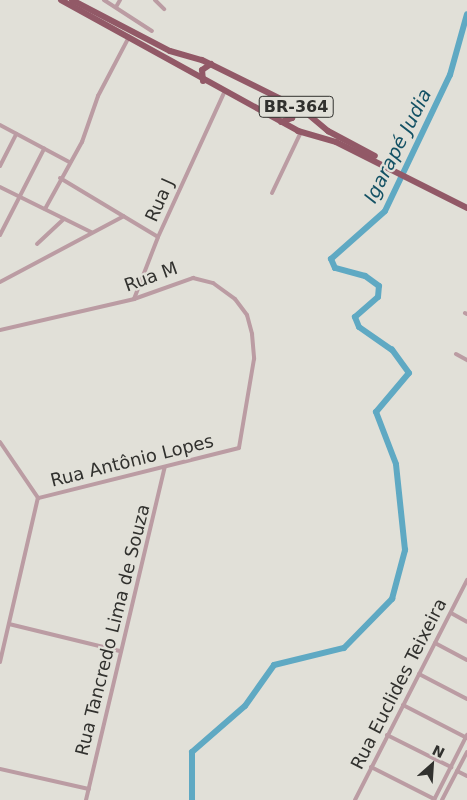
<!DOCTYPE html>
<html>
<head>
<meta charset="utf-8">
<style>
	body { margin:0 }
	#map { position:relative; width:467px; height:800px; overflow:hidden; background:#e1e0d8; font-family:"DejaVu Sans",sans-serif }
	div>[style] { position:absolute }
	[style*='--x'] { left:calc(var(--x)*1px); top:calc(var(--y)*1px); width:calc(var(--w)*1px); rotate:calc(var(--a)*1deg) }
	.river>* { height:6px; margin:-3px; padding:0 3px; transform-origin:3px; border-radius:3px; background:#5fa9c3 }
	.minor>* { height:4px; margin:-2px; padding:0 2px; transform-origin:2px; border-radius:2px; background:#bb9ca3 }
	.trunk>* { height:6px; margin:-3px; padding:0 3px; transform-origin:3px; border-radius:3px; background:#925967 }
	span { translate:-50% -50%; white-space:nowrap; text-align:center; line-height:1.15; -webkit-text-stroke:4.5px #e1e0d8; paint-order:stroke }
	.shield-label span { padding:1px 4px; background:#e1e0d8; border:1px solid; border-radius:4px; -webkit-text-stroke-width:0 }
	.shield-label { font-size:16px; color:#31312e; font-weight:700 }
	.street-label { font-size:18px; color:#31312e }
	.water-label { font-size:19px; color:#135164; font-style:italic }
	.north { position:absolute; left:407px; top:740px; width:50px; height:50px; -webkit-text-stroke:4px #e1e0d8; paint-order:stroke; rotate:26deg; font-size:14px; font-weight:700; line-height:20px; text-align:center; color:#31312e }
	.north::after { content:''; display:block; margin:auto; width:18px; height:22px; background:#31312e; clip-path:polygon(50% 0,100% 100%,50% 72%,0 100%) }
</style>
</head>
<body>
<div id="map">
	<div class="river">
		<i style="--x:192;--y:800;--w:48;--a:-90"></i>
		<i style="--x:192;--y:752;--w:70;--a:-41"></i>
		<i style="--x:245;--y:706;--w:50;--a:-54.7"></i>
		<i style="--x:274;--y:665;--w:72;--a:-13.7"></i>
		<i style="--x:344;--y:648;--w:69;--a:-45.6"></i>
		<i style="--x:392;--y:599;--w:51;--a:-75.1"></i>
		<i style="--x:405;--y:550;--w:86;--a:-96"></i>
		<i style="--x:396;--y:464;--w:56;--a:-111"></i>
		<i style="--x:376;--y:412;--w:51;--a:-49.8"></i>
		<i style="--x:409;--y:373;--w:29;--a:-126"></i>
		<i style="--x:392;--y:350;--w:40;--a:-145.1"></i>
		<i style="--x:359;--y:327;--w:11;--a:-112"></i>
		<i style="--x:355;--y:317;--w:30;--a:-41"></i>
		<i style="--x:378;--y:297;--w:11;--a:-85"></i>
		<i style="--x:379;--y:286;--w:17;--a:-144"></i>
		<i style="--x:365;--y:276;--w:31;--a:-165"></i>
		<i style="--x:335;--y:268;--w:10;--a:-114"></i>
		<i style="--x:331;--y:259;--w:72;--a:-41.6"></i>
		<i style="--x:385;--y:211;--w:151;--a:-64.5"></i>
		<i style="--x:450;--y:75;--w:63;--a:-74.4"></i>
	</div>
	<div class="minor">
		<i style="--x:104;--y:0;--w:57;--a:32.9"></i>
		<i style="--x:155;--y:0;--w:13;--a:45"></i>
		<i style="--x:116;--y:7;--w:8;--a:-60"></i>
		<i style="--x:0;--y:125;--w:78;--a:28.2"></i>
		<i style="--x:0;--y:166;--w:36;--a:-63"></i>
		<i style="--x:60;--y:178;--w:114;--a:31"></i>
		<i style="--x:158;--y:237;--w:158;--a:-65.4"></i>
		<i style="--x:0;--y:187;--w:102;--a:26.3"></i>
		<i style="--x:272;--y:193;--w:68;--a:-64.6"></i>
		<i style="--x:45;--y:209;--w:77;--a:-61.1"></i>
		<i style="--x:82;--y:142;--w:49;--a:-70.8"></i>
		<i style="--x:98;--y:96;--w:67;--a:-62.3"></i>
		<i style="--x:0;--y:235;--w:97;--a:-62.9"></i>
		<i style="--x:37;--y:244;--w:37;--a:-43"></i>
		<i style="--x:0;--y:282;--w:140;--a:-28"></i>
		<i style="--x:134;--y:299;--w:66;--a:-68.8"></i>
		<i style="--x:465;--y:313;--w:2;--a:27"></i>
		<i style="--x:0;--y:330;--w:138;--a:-13"></i>
		<i style="--x:134;--y:299;--w:63;--a:-19.6"></i>
		<i style="--x:193;--y:278;--w:21;--a:14"></i>
		<i style="--x:213;--y:283;--w:27;--a:36"></i>
		<i style="--x:235;--y:299;--w:20;--a:53"></i>
		<i style="--x:247;--y:315;--w:20;--a:75"></i>
		<i style="--x:252;--y:334;--w:25;--a:85"></i>
		<i style="--x:254;--y:359;--w:90;--a:99.6"></i>
		<i style="--x:239;--y:448;--w:207;--a:166"></i>
		<i style="--x:456;--y:354;--w:13;--a:29"></i>
		<i style="--x:0;--y:442;--w:68;--a:55.8"></i>
		<i style="--x:451;--y:613;--w:18;--a:29"></i>
		<i style="--x:9;--y:624;--w:114;--a:13.7"></i>
		<i style="--x:435;--y:643;--w:36;--a:28"></i>
		<i style="--x:0;--y:662;--w:168;--a:-77"></i>
		<i style="--x:419;--y:674;--w:54;--a:27.5"></i>
		<i style="--x:403;--y:705;--w:72;--a:27.3"></i>
		<i style="--x:387;--y:735;--w:72;--a:26.6"></i>
		<i style="--x:371;--y:767;--w:71;--a:26.9"></i>
		<i style="--x:0;--y:769;--w:91;--a:12.7"></i>
		<i style="--x:457;--y:771;--w:11;--a:27"></i>
		<i style="--x:86;--y:800;--w:342;--a:-76.7"></i>
		<i style="--x:355;--y:800;--w:247;--a:-63"></i>
		<i style="--x:434;--y:800;--w:73;--a:-63.1"></i>
		<i style="--x:442;--y:800;--w:54;--a:-62.5"></i>
	</div>
	<div class="trunk">
		<i style="--x:61;--y:0;--w:271;--a:28.9"></i>
		<i style="--x:298;--y:131;--w:40;--a:16"></i>
		<i style="--x:336;--y:142;--w:147;--a:26.7"></i>
		<i style="--x:72;--y:0;--w:110;--a:27.5"></i>
		<i style="--x:170;--y:51;--w:33;--a:16"></i>
		<i style="--x:202;--y:60;--w:113;--a:26.3"></i>
		<i style="--x:303;--y:110;--w:33;--a:40"></i>
		<i style="--x:328;--y:131;--w:53;--a:28"></i>
		<i style="--x:203;--y:81;--w:11;--a:-95"></i>
		<i style="--x:202;--y:70;--w:11;--a:-34"></i>
		<i style="--x:281;--y:122;--w:12;--a:-20"></i>
		<i style="--x:292;--y:118;--w:14;--a:-94"></i>
	</div>
	<div class="shield-label">
		<span style="left:296px;top:107px">BR-364</span>
	</div>
	<div class="street-label">
		<span style="left:160px;top:200px;rotate:-66deg">Rua J</span>
		<span style="left:151px;top:277px;rotate:-20deg">Rua M</span>
		<span style="left:132px;top:461px;rotate:-14deg">Rua Antônio Lopes</span>
		<span style="left:113px;top:630px;rotate:-76deg">Rua Tancredo Lima de Souza</span>
		<span style="left:399px;top:684px;rotate:-63deg">Rua Euclides Teixeira</span>
	</div>
	<div class="water-label">
		<span style="left:398px;top:146px;rotate:-63deg">Igarapé Judia</span>
	</div>
	<div class="north">N</div>
</div>
</body>
</html>
